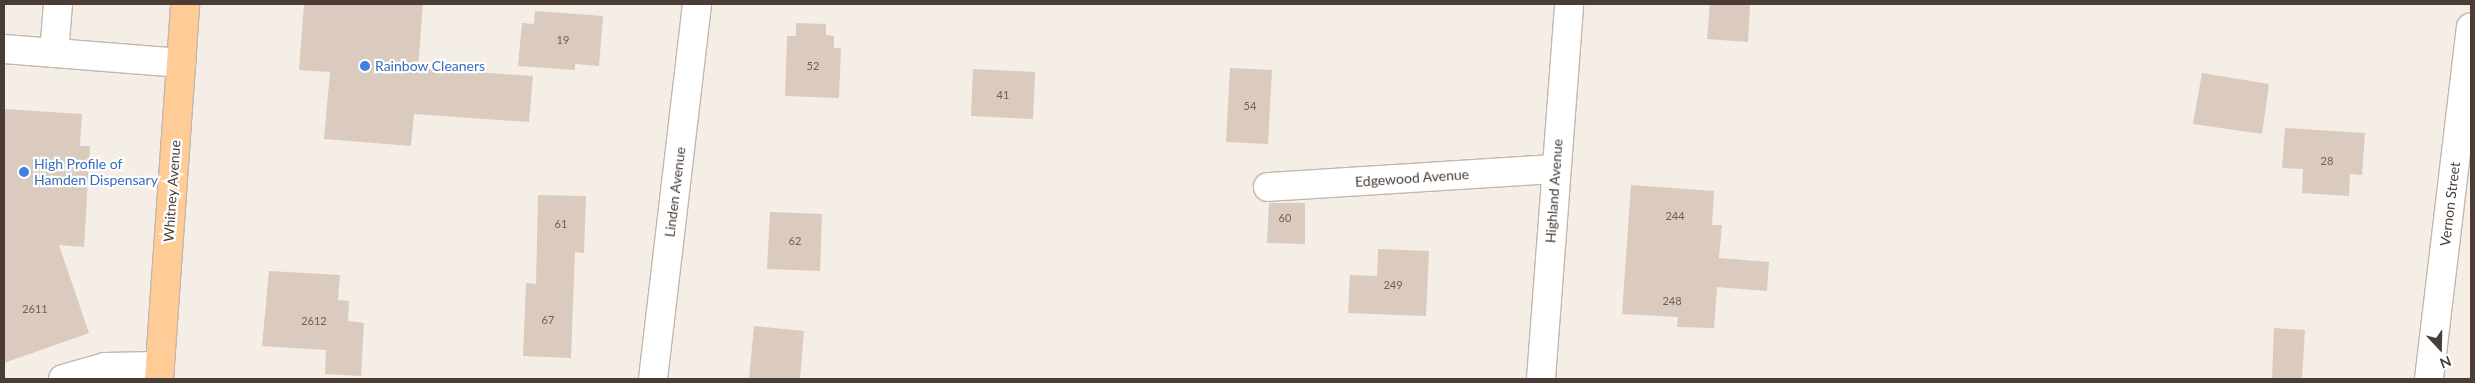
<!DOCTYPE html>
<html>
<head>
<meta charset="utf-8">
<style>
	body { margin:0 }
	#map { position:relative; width:2475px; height:383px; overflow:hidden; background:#f5eee7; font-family:Lato,sans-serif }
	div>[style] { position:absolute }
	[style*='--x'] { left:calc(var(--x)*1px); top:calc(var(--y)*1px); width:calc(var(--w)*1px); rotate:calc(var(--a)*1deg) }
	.building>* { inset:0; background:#dbcabe }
	.roads { filter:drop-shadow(1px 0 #c5b6ab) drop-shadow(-1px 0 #c5b6ab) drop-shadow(0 1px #c5b6ab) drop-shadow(0 -1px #c5b6ab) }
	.minor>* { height:28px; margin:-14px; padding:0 14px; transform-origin:14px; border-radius:14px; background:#fff }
	.major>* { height:28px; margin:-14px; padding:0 14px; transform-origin:14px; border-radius:14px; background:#ffcb96 }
	.dots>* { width:14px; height:14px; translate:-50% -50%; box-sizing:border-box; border:2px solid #fff; border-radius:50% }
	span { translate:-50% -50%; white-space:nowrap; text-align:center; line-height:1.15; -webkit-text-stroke:4.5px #fff; paint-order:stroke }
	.number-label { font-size:11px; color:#6e6057 }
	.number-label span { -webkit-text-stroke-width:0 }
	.shop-label { font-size:14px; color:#366cbe }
	.left { translate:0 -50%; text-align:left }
	.street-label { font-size:14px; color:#4a3d35 }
	.frame { position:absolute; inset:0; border:5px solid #4a3d35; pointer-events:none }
	.north { position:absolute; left:2415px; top:323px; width:50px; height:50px; -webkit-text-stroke:4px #fff; paint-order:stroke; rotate:159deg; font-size:14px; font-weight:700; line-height:20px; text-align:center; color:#4a3d35 }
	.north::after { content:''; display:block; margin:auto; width:18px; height:22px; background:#4a3d35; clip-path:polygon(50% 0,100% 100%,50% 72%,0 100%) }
</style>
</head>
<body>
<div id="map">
	<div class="building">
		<i style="clip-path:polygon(304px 4px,423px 4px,418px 68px,533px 76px,529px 122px,414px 114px,411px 146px,324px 139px,330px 72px,299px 70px)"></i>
		<i style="clip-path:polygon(1710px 4px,1750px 4px,1748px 42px,1707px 39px)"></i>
		<i style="clip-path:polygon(535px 11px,603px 16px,599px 66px,575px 64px,575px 70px,518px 66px,522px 23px,534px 24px)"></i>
		<i style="clip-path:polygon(796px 23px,826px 24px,826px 35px,834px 36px,834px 48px,841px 48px,839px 98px,785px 96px,787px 36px,796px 36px)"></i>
		<i style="clip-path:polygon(1230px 68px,1272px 70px,1268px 144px,1226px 142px)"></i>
		<i style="clip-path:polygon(973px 69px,1035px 72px,1033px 119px,971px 116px)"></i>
		<i style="clip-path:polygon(2202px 73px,2269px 84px,2262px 134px,2193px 124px)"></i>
		<i style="clip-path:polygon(4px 109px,82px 114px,80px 146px,90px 146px,84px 247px,59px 245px,89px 333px,4px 363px)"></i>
		<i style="clip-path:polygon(2285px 128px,2365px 133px,2362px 175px,2350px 174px,2349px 196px,2302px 193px,2303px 169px,2282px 168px)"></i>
		<i style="clip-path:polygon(1631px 185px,1714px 191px,1712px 225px,1722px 225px,1719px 258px,1769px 262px,1767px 291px,1717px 287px,1714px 328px,1677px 327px,1678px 317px,1622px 314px)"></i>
		<i style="clip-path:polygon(538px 195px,586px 196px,584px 253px,575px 252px,571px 358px,523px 356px,526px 283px,536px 284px)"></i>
		<i style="clip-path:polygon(1269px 203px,1305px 203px,1305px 244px,1267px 243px)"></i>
		<i style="clip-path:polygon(770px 212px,822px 214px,820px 271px,767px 269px)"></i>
		<i style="clip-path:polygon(1378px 249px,1429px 251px,1426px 316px,1348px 313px,1350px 275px,1377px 276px)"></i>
		<i style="clip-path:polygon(269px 271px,340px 275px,338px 300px,349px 301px,348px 321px,364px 323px,361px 376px,325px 374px,326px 350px,262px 346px)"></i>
		<i style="clip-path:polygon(754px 326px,804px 331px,800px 379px,749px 379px)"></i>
		<i style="clip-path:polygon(2274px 328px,2305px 330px,2302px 379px,2272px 379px)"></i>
	</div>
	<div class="roads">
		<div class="minor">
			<i style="--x:4;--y:49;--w:178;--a:4.5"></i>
			<i style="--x:54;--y:53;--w:49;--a:-85.3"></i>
			<i style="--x:1268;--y:187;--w:288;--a:-3.6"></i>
			<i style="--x:63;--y:379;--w:44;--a:-15.9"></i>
			<i style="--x:105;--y:367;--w:55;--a:-1"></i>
			<i style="--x:653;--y:379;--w:378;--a:-83.3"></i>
			<i style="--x:1541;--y:379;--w:376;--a:-85.7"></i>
			<i style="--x:2429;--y:379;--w:354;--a:-83.2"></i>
		</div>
		<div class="major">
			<i style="--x:159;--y:379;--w:376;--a:-86"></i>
		</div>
	</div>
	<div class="dots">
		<i style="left:365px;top:66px;background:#3f7fe0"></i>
		<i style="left:24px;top:172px;background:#3f7fe0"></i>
	</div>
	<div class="number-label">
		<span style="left:563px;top:40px">19</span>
		<span style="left:813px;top:66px">52</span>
		<span style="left:1003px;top:95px">41</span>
		<span style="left:1250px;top:106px">54</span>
		<span style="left:2327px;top:161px">28</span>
		<span style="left:1675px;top:216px">244</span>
		<span style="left:1285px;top:218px">60</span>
		<span style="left:561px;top:224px">61</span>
		<span style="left:795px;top:241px">62</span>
		<span style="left:1393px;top:285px">249</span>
		<span style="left:1672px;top:301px">248</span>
		<span style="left:35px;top:309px">2611</span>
		<span style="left:548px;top:320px">67</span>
		<span style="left:314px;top:321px">2612</span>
	</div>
	<div class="shop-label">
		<span class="left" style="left:375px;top:66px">Rainbow Cleaners</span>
		<span class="left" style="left:34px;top:172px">High Profile of<br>Hamden Dispensary</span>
	</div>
	<div class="street-label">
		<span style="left:1412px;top:178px;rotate:-4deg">Edgewood Avenue</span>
		<span style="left:172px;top:191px;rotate:-86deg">Whitney Avenue</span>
		<span style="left:1554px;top:191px;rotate:-86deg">Highland Avenue</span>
		<span style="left:675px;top:192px;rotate:-83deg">Linden Avenue</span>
		<span style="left:2450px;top:204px;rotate:-83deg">Vernon Street</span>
	</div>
	<div class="frame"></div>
	<div class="north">N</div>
</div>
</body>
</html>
